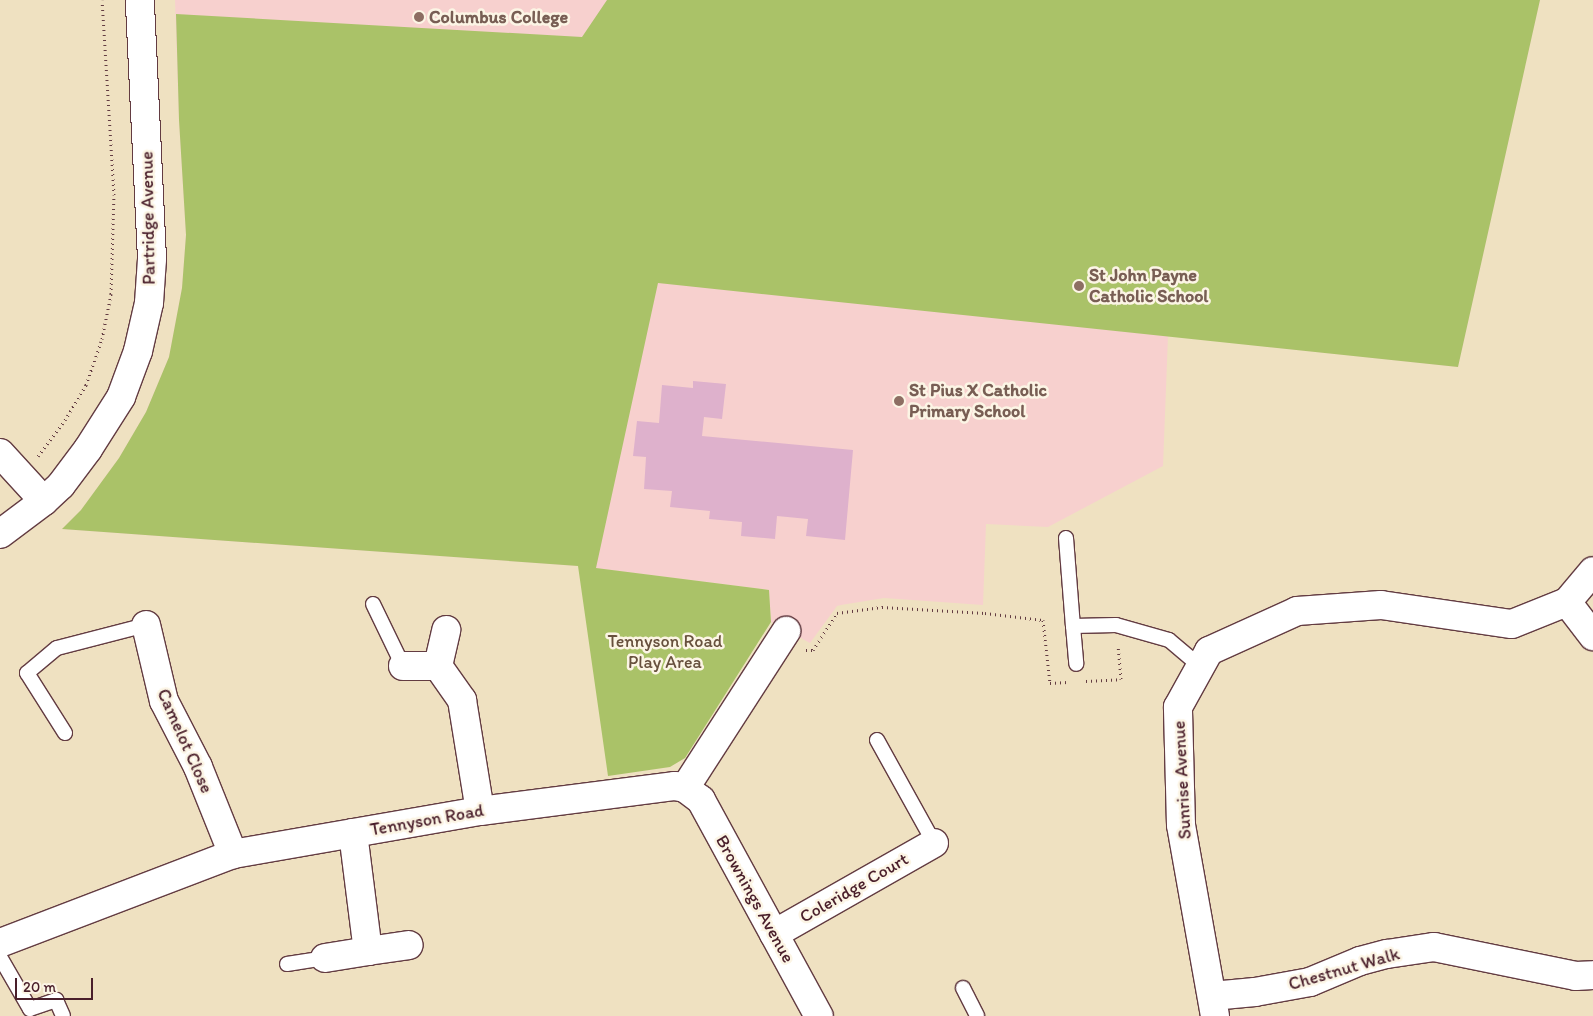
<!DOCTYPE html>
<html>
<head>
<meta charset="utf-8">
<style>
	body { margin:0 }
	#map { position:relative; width:1593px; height:1016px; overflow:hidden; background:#efe1c1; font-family:Itim,sans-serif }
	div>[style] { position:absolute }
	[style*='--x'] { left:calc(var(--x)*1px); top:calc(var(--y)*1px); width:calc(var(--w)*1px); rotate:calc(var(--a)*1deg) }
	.built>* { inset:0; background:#f7d0ce }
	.green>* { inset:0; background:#aac268 }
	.building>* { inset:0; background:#deb1cc }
	.path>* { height:3px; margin-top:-1.5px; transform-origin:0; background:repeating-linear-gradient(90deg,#633c42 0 1px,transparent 0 5px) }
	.roads { filter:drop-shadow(1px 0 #633c42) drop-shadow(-1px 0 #633c42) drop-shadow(0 1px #633c42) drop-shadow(0 -1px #633c42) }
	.service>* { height:14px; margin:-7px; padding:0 7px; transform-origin:7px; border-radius:7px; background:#fff }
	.minor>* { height:28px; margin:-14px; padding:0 14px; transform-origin:14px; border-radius:14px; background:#fff }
	.dots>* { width:14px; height:14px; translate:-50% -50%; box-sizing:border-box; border:2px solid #fcf5e5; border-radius:50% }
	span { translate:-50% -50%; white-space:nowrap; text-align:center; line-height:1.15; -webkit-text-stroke:5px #fcf5e5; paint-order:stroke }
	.education-label { font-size:18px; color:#785e54; font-weight:700 }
	.left { translate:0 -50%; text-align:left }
	.street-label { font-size:18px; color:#4a1f2b }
	.park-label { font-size:18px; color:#67503d }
	.scale { position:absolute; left:15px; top:978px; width:78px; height:22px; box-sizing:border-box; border:2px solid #4a1f2b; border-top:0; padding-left:6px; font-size:15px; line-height:18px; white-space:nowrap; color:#4a1f2b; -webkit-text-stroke:4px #fcf5e5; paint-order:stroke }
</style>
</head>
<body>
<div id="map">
	<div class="built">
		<i style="clip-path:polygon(175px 0,1540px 0,1458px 367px,1168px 336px,1163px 466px,1048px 527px,986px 524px,983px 605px,884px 598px,841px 605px,837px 606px,810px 643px,771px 622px,769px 590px,578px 566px,62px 529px,81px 510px,119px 458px,146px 412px,169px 357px,182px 288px,186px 235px,179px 120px)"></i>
	</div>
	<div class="green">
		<i style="clip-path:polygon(607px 0,1540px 0,1458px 367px,658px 283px,596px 568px,769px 590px,771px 622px,685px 758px,670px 767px,608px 776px,578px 566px,62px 529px,81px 510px,119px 458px,146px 412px,169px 357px,182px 288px,186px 235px,179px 120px,176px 14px,582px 37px)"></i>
	</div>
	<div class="building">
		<i style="clip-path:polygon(693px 381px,726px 384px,722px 419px,704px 417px,702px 436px,853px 450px,845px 540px,806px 536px,808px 519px,777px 516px,775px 539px,741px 536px,742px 522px,709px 519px,710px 511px,670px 507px,672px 491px,644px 489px,646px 457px,633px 456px,637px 421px,659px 423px,662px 385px,693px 388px)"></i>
	</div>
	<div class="path">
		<i style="--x:38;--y:456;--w:45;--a:-53.1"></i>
		<i style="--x:65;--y:420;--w:41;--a:-59"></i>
		<i style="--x:86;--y:385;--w:49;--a:-70.8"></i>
		<i style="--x:102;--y:339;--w:46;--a:-78.7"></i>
		<i style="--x:111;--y:294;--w:99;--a:-88.3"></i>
		<i style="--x:114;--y:195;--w:195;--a:-93.5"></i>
		<i style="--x:806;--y:650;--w:7;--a:0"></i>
		<i style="--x:813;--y:650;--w:44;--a:-57"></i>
		<i style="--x:837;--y:613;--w:45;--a:-7.6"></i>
		<i style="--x:882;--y:607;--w:103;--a:3.3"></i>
		<i style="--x:985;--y:613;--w:58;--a:6.9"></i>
		<i style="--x:1043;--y:620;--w:63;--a:83.7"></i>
		<i style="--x:1050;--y:683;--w:18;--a:-3"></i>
		<i style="--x:1086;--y:681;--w:35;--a:-3"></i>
		<i style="--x:1121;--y:679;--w:34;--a:-95"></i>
	</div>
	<div class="roads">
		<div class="service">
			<i style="--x:1066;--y:538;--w:88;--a:85.5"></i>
			<i style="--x:1073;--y:626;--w:43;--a:-1.3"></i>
			<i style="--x:1116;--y:625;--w:55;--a:15.8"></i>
			<i style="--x:1169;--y:640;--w:42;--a:40.2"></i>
			<i style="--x:373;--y:604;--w:69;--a:64.2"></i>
			<i style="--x:1073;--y:626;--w:38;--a:85"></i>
			<i style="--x:65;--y:733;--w:71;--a:-122.3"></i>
			<i style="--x:27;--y:673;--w:39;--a:-40"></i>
			<i style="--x:57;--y:648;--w:92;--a:-14.5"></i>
			<i style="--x:877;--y:740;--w:118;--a:61"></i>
			<i style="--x:0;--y:957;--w:60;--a:60"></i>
			<i style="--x:30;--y:1009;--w:28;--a:-19"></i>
			<i style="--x:56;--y:1000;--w:17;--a:66"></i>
			<i style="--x:287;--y:964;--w:38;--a:-9"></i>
			<i style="--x:963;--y:988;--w:31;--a:63"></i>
		</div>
		<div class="minor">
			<i style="--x:0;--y:453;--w:65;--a:47.5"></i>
			<i style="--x:0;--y:534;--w:55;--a:-36.9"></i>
			<i style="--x:44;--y:501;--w:23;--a:-43"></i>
			<i style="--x:61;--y:485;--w:45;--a:-53.1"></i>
			<i style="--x:88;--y:449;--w:62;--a:-57.6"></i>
			<i style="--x:121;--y:397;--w:49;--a:-69.7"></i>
			<i style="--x:138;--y:351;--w:49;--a:-77.1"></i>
			<i style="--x:149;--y:303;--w:44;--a:-86.1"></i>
			<i style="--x:152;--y:259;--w:259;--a:-92.7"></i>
			<i style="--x:1567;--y:602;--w:43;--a:52.6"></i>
			<i style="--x:146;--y:625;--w:78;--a:76.7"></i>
			<i style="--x:164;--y:701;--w:74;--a:62.7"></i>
			<i style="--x:198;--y:767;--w:94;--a:68.1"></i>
			<i style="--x:403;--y:666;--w:35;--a:0"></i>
			<i style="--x:438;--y:666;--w:42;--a:54.8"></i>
			<i style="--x:462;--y:700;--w:112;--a:80.8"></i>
			<i style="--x:438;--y:666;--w:37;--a:-77"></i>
			<i style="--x:685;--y:788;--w:187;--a:-57.2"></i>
			<i style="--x:353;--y:833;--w:119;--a:82.8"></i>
			<i style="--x:368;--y:951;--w:41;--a:-8.3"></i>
			<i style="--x:774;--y:934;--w:184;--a:-29.6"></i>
			<i style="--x:0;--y:943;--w:249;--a:-20.9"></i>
			<i style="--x:233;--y:854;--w:251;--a:-9.9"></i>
			<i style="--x:480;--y:811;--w:197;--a:-7.3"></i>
			<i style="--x:675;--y:786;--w:10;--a:11"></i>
			<i style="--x:685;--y:788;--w:20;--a:37"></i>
			<i style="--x:701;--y:800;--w:246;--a:61.4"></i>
			<i style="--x:325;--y:958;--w:44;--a:-9.2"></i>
			<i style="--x:1212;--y:996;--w:43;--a:-5.3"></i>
			<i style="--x:1255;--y:992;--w:56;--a:-10.3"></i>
			<i style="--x:1310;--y:982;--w:54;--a:-22.8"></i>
			<i style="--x:1360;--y:961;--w:28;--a:-15"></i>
			<i style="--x:1387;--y:954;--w:48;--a:-8.5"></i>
			<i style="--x:1434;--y:947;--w:145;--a:11.5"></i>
			<i style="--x:1576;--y:976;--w:17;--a:-3"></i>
			<i style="--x:1215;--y:1016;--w:194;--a:-100.1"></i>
			<i style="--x:1181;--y:825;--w:118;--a:-91.5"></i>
			<i style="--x:1178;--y:707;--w:64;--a:-61"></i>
			<i style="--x:1209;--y:651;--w:97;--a:-24.4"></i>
			<i style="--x:1297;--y:611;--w:84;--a:-4.1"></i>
			<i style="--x:1381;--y:605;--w:132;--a:8.3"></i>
			<i style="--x:1512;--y:624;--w:59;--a:-21.8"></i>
			<i style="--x:1567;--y:602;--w:40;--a:-50"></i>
		</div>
	</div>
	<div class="dots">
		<i style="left:419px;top:17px;background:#8d6e63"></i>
		<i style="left:1079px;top:286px;background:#8d6e63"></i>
		<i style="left:899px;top:401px;background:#8d6e63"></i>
	</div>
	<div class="education-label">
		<span class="left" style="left:429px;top:17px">Columbus College</span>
		<span class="left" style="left:1089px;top:286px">St John Payne<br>Catholic School</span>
		<span class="left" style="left:909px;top:401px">St Pius X Catholic<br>Primary School</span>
	</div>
	<div class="street-label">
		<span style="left:148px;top:218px;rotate:-91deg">Partridge Avenue</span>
		<span style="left:185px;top:741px;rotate:66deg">Camelot Close</span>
		<span style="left:1182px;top:780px;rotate:-93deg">Sunrise Avenue</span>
		<span style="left:427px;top:820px;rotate:-10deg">Tennyson Road</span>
		<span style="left:854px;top:888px;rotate:-30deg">Coleridge Court</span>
		<span style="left:755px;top:899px;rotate:61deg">Brownings Avenue</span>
		<span style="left:1344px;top:969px;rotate:-16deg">Chestnut Walk</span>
	</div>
	<div class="park-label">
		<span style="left:665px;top:652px">Tennyson Road<br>Play Area</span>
	</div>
	<div class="scale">20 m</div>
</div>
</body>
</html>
